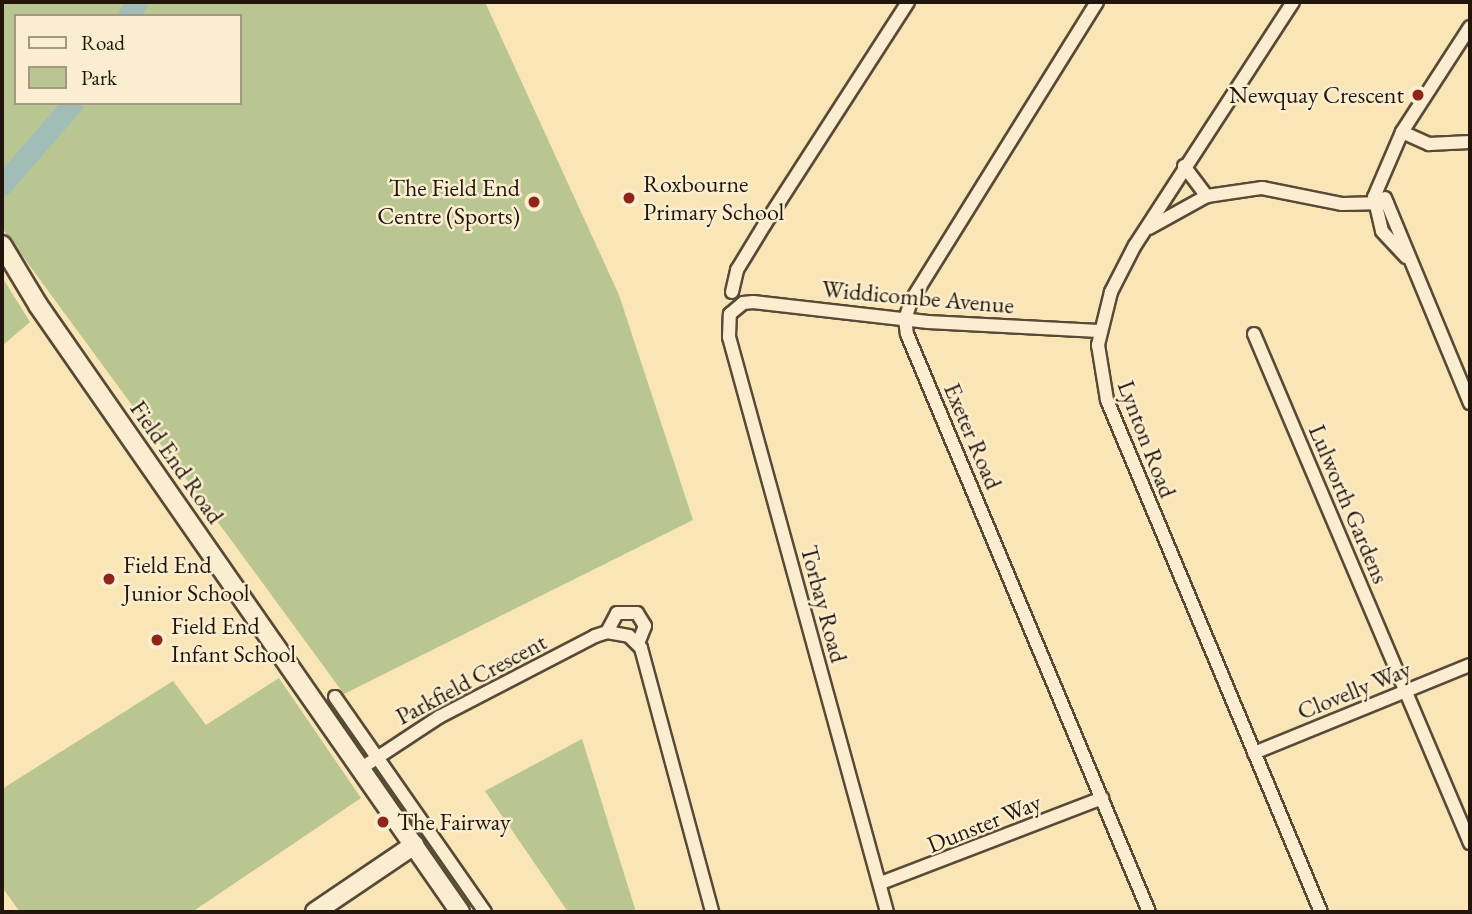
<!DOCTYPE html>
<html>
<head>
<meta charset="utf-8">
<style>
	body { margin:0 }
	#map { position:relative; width:1472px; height:914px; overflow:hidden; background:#f9e5b6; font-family:"EB Garamond",serif }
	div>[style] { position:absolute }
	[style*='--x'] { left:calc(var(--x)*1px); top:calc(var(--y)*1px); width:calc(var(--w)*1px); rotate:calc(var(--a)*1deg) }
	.green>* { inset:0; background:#b9c691 }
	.river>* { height:21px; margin:-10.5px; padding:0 10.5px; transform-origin:10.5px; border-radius:10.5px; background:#a1bdb8 }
	.roads { filter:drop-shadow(2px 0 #584a36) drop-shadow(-2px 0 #584a36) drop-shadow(0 2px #584a36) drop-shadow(0 -2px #584a36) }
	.street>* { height:12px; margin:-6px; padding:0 6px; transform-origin:6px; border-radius:6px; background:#fbeed0 }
	.secondary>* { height:18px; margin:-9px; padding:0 9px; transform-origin:9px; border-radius:9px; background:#fbeed0 }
	.dots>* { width:19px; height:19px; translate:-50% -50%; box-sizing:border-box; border:4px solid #fbeed0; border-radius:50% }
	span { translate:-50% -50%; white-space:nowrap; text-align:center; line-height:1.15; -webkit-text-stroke:5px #fbeed0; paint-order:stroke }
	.poi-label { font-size:24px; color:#22160c }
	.right { translate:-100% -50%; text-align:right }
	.left { translate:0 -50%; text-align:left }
	.street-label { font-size:24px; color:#22160c }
	.frame { position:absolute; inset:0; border:4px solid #22160c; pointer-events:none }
	.legend { position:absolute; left:14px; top:14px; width:228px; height:91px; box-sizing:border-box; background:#fbeed0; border:2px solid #a49882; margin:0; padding:9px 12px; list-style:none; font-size:21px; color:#22160c }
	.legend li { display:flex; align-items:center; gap:14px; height:35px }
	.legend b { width:35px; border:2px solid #a49882 }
</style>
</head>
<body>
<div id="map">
	<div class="green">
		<i style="clip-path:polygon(evenodd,2px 2px,485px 2px,619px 295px,693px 520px,344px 694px,2px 228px,2px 2px,16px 16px,240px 16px,240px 103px,16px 103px,16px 16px)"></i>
		<i style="clip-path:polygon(2px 277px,30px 322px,2px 346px)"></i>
		<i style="clip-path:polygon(279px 678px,361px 798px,192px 912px,20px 912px,2px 887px,2px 789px,173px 681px,206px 725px)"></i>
		<i style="clip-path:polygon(328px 698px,366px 752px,358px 753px,322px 701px)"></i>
		<i style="clip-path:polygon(582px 739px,636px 912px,568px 912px,485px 791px)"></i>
		<i style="clip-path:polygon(378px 771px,453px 878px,449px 883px,375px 777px)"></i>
	</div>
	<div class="river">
		<i style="--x:128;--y:16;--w:17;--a:-57"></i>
		<i style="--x:2;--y:185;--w:108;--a:-49.1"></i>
	</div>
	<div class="roads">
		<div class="street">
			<i style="--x:1097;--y:2;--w:352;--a:121.9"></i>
			<i style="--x:911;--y:301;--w:20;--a:108"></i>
			<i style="--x:905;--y:320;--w:14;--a:82"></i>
			<i style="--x:907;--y:334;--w:627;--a:67.28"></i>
			<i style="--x:1293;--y:2;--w:290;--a:123"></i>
			<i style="--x:1135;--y:245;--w:53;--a:117.1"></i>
			<i style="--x:1111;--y:292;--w:55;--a:103.8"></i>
			<i style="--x:1098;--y:345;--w:56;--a:80.7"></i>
			<i style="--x:1107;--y:400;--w:555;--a:67.32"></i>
			<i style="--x:1402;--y:132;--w:30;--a:24"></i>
			<i style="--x:1429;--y:144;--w:41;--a:-2.8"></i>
			<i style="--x:1184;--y:166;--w:38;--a:53"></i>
			<i style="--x:1385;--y:198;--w:222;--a:67.5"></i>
			<i style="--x:1149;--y:228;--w:66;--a:-28.9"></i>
			<i style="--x:1207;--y:196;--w:56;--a:-8.3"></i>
			<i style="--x:1262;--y:188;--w:82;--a:11.3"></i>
			<i style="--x:1342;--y:204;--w:45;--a:-1.3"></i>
			<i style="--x:1406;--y:257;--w:35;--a:-133"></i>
			<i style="--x:1382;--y:231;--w:35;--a:-103"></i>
			<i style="--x:1374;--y:197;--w:71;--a:-66.7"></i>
			<i style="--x:1402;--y:132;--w:125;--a:-57.1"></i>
			<i style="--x:732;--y:292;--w:23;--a:-77"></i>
			<i style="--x:737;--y:270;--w:54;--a:-58.7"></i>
			<i style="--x:765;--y:224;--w:264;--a:-57.2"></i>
			<i style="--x:1254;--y:334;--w:553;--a:67.01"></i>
			<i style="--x:607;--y:632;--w:21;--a:-62"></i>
			<i style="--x:617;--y:613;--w:20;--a:0"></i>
			<i style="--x:637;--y:613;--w:15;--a:58"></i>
			<i style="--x:645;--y:626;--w:18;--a:112"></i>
			<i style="--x:335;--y:697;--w:262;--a:55.1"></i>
			<i style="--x:1254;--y:753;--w:233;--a:-22.2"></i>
			<i style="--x:360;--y:769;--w:95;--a:-33.4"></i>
			<i style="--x:439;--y:717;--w:176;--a:-27.4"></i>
			<i style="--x:595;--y:636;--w:13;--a:-18"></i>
			<i style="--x:607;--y:632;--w:22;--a:10"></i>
			<i style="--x:629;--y:636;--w:17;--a:45"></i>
			<i style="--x:641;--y:648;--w:273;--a:74.9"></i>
			<i style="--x:881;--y:883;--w:237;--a:-21"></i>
			<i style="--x:887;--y:912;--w:596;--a:-105.36"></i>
			<i style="--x:729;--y:337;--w:23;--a:-88"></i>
			<i style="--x:730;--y:314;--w:17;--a:-40"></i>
			<i style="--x:743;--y:303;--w:10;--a:-6"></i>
			<i style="--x:753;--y:302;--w:176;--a:6.5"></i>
			<i style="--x:928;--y:322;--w:171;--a:3"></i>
		</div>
		<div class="secondary">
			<i style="--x:2;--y:245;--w:70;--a:59"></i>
			<i style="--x:38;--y:305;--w:739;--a:55.19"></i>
			<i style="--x:315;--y:912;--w:120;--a:-34.1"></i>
		</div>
	</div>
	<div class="dots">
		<i style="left:1418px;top:95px;background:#8f2418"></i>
		<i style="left:629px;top:198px;background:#8f2418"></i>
		<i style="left:534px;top:202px;background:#8f2418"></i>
		<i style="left:109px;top:579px;background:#8f2418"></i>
		<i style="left:157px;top:640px;background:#8f2418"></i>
		<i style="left:383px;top:822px;background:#8f2418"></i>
	</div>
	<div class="poi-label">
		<span class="right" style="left:1404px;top:95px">Newquay Crescent</span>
		<span class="left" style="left:643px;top:198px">Roxbourne<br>Primary School</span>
		<span class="right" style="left:520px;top:202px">The Field End<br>Centre (Sports)</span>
		<span class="left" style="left:123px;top:579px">Field End<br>Junior School</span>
		<span class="left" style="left:171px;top:640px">Field End<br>Infant School</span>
		<span class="left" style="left:397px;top:822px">The Fairway</span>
	</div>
	<div class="street-label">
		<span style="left:918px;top:297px;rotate:5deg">Widdicombe Avenue</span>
		<span style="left:973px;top:436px;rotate:67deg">Exeter Road</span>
		<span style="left:1147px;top:439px;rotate:69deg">Lynton Road</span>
		<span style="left:177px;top:462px;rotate:55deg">Field End Road</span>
		<span style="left:1349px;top:504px;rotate:67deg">Lulworth Gardens</span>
		<span style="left:824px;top:604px;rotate:75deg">Torbay Road</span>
		<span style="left:471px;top:679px;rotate:-28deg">Parkfield Crescent</span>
		<span style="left:1354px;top:690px;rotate:-22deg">Clovelly Way</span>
		<span style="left:984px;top:823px;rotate:-22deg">Dunster Way</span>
	</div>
	<div class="frame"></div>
	<ul class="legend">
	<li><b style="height:9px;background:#fbeed0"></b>Road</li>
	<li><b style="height:19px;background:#b9c691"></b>Park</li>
	</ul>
</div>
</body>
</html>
